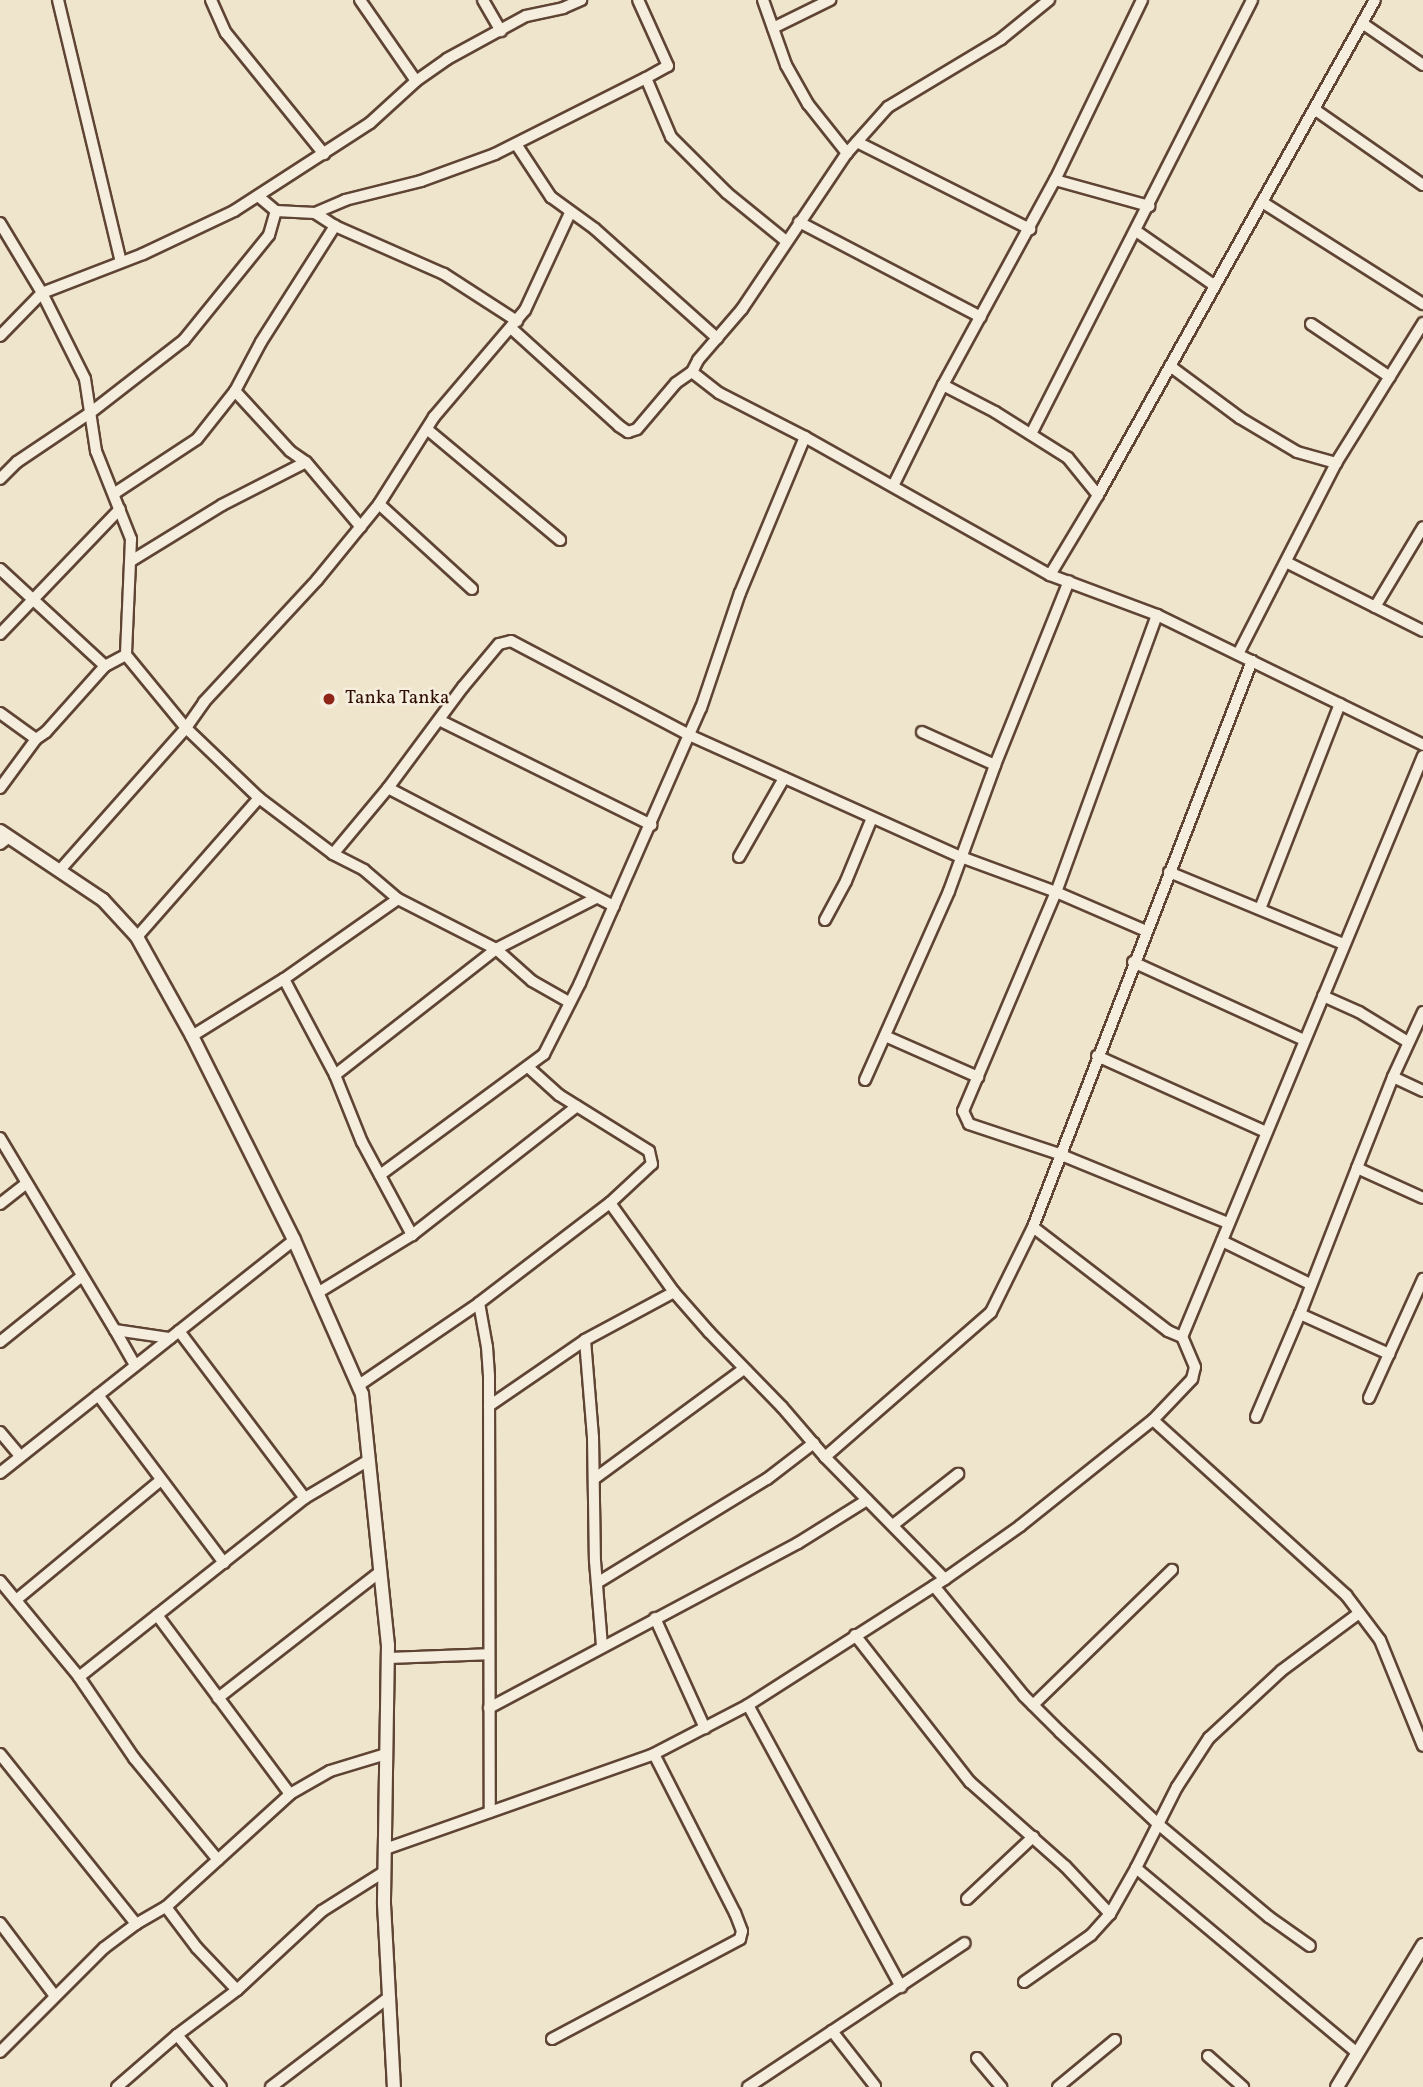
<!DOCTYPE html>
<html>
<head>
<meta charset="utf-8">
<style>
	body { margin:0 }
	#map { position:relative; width:1423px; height:2087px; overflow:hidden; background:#efe5cc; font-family:Vollkorn,serif }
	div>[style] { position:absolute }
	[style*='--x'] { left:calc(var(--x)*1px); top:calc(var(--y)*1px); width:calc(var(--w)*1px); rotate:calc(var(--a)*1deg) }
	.roads { filter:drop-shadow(2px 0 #5f4434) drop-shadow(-2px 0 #5f4434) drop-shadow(0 2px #5f4434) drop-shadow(0 -2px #5f4434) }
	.minor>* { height:10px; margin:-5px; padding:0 5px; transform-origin:5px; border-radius:5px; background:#f5eede }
	.tertiary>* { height:12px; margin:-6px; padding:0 6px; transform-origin:6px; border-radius:6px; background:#f5eede }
	.dots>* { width:19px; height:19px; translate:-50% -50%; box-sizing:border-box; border:4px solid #f5eede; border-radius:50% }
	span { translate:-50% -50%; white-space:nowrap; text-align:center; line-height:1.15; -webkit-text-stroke:5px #f5eede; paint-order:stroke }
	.poi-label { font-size:19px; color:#2f0e01 }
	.left { translate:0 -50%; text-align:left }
</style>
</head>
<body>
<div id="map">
	<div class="roads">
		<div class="minor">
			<i style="--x:58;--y:0;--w:269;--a:76.5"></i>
			<i style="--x:211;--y:0;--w:36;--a:66"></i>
			<i style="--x:226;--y:33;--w:156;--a:51"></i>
			<i style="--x:360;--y:0;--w:98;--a:55.3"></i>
			<i style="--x:483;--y:0;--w:36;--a:60"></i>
			<i style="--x:763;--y:0;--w:69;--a:70.5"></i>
			<i style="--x:786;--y:65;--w:45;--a:60.6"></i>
			<i style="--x:808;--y:104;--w:63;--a:51.5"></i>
			<i style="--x:1362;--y:23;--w:74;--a:34.5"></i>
			<i style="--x:773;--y:28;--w:64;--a:-26.2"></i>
			<i style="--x:646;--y:78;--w:64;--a:67"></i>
			<i style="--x:671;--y:137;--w:79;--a:45"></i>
			<i style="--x:727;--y:193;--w:76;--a:39.1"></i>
			<i style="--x:1314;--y:109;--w:133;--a:34.9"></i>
			<i style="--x:857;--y:142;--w:194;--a:26.7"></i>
			<i style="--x:516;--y:144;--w:64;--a:56.6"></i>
			<i style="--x:551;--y:197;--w:54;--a:36"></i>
			<i style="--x:595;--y:229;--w:164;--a:41.8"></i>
			<i style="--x:1055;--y:180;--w:98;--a:15.5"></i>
			<i style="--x:258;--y:196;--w:23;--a:40"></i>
			<i style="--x:276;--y:211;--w:39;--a:3"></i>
			<i style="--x:315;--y:213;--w:33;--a:-23"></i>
			<i style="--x:345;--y:200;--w:78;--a:-14"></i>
			<i style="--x:421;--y:181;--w:79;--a:-20"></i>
			<i style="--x:495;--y:154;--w:169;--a:-26.7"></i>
			<i style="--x:646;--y:78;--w:25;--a:-29"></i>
			<i style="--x:668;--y:66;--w:72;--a:-114.4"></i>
			<i style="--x:1262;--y:202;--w:191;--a:32.4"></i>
			<i style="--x:315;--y:213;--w:24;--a:33"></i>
			<i style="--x:335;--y:226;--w:119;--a:23.8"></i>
			<i style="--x:444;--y:274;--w:87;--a:32.8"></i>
			<i style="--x:799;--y:222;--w:205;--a:27.6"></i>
			<i style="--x:0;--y:223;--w:82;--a:59"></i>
			<i style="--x:42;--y:293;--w:96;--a:63.4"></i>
			<i style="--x:85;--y:379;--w:73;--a:81.3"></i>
			<i style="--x:96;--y:451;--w:95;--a:68.3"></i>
			<i style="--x:131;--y:539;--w:116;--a:92.5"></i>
			<i style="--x:126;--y:655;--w:94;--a:50.6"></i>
			<i style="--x:186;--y:728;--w:101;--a:43.8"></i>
			<i style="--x:259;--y:798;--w:185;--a:131.3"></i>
			<i style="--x:1136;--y:231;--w:96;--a:34.8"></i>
			<i style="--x:1311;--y:324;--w:95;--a:33.9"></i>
			<i style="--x:511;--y:328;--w:146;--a:42.2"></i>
			<i style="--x:619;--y:426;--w:11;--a:34"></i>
			<i style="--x:628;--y:432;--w:9;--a:-18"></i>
			<i style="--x:637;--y:429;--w:60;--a:-49.7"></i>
			<i style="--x:676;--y:383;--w:19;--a:-35"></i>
			<i style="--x:692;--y:372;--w:13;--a:-63"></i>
			<i style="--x:698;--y:360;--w:67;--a:-49.2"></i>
			<i style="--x:742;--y:309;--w:188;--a:-56.1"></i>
			<i style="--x:847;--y:153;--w:62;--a:-48.3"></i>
			<i style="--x:888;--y:107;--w:132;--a:-31"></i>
			<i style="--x:1001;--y:39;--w:62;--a:-39.1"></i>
			<i style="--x:0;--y:336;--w:60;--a:-45.7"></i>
			<i style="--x:42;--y:293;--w:108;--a:-21.1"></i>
			<i style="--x:143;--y:254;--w:101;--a:-25.3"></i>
			<i style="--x:234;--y:211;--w:162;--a:-32.9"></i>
			<i style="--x:370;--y:123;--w:62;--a:-42.4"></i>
			<i style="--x:416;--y:81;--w:38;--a:-35"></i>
			<i style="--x:447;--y:59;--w:90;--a:-28.6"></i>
			<i style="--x:526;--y:16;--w:38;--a:-12"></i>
			<i style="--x:563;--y:8;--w:20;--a:-24"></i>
			<i style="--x:1170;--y:366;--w:87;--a:36.6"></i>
			<i style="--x:1240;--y:418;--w:66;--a:30.8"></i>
			<i style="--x:1297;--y:452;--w:41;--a:15.8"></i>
			<i style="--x:692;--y:372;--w:34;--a:38"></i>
			<i style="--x:719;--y:393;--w:97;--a:27.1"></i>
			<i style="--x:805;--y:437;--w:281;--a:29.4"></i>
			<i style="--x:1050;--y:575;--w:114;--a:20.5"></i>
			<i style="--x:1157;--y:615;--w:296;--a:26"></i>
			<i style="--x:943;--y:385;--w:59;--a:27.4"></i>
			<i style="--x:995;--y:412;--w:86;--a:32.2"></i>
			<i style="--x:1068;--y:458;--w:48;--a:51"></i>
			<i style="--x:235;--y:391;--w:81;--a:47.5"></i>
			<i style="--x:290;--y:451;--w:19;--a:35"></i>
			<i style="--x:306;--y:462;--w:85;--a:49.8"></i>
			<i style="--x:428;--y:430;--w:172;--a:39.8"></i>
			<i style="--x:1031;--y:434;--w:487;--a:-63"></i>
			<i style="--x:0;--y:479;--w:24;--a:-45"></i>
			<i style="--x:17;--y:462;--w:88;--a:-33.9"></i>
			<i style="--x:90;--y:413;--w:119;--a:-37.8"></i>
			<i style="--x:184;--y:340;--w:135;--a:-51"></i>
			<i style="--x:269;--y:235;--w:25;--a:-74"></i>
			<i style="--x:893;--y:486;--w:113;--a:-63.7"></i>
			<i style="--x:943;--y:385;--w:234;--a:-61.4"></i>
			<i style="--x:1055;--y:180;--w:200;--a:-64.2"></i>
			<i style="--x:115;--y:493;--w:98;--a:-33.4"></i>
			<i style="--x:197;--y:439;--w:61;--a:-51.6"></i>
			<i style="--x:235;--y:391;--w:55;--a:-62"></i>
			<i style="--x:261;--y:342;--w:138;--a:-57.5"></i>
			<i style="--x:379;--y:504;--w:126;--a:42.4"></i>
			<i style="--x:131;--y:561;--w:107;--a:-31.6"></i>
			<i style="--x:222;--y:505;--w:94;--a:-27.1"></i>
			<i style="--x:1286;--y:562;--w:153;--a:26.7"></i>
			<i style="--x:0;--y:569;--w:143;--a:42.7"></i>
			<i style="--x:1050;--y:575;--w:93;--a:-59"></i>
			<i style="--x:1098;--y:495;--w:567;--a:-60.77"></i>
			<i style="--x:1375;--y:607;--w:93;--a:-59"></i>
			<i style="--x:1157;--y:615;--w:295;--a:110"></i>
			<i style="--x:1056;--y:892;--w:238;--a:113"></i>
			<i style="--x:963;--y:1111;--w:14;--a:65"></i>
			<i style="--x:969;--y:1124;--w:95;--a:18.4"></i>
			<i style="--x:1059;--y:1154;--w:183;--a:22.2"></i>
			<i style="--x:0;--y:634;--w:173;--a:-46.2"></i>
			<i style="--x:1238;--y:654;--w:215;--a:-62.8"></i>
			<i style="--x:1336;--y:463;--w:165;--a:-58.1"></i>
			<i style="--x:0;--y:713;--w:44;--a:35.8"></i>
			<i style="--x:439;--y:720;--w:237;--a:26.3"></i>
			<i style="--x:922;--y:732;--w:80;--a:24.3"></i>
			<i style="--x:0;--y:788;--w:61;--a:-53.7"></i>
			<i style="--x:36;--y:739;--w:12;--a:-35"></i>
			<i style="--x:46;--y:732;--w:89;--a:-48.2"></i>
			<i style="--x:105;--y:666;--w:24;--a:-28"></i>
			<i style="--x:388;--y:788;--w:255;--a:27.6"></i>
			<i style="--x:259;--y:798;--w:93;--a:37.1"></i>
			<i style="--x:333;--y:854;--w:35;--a:27"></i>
			<i style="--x:364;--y:870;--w:45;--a:40.5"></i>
			<i style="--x:398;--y:899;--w:110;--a:27"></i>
			<i style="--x:496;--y:949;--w:48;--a:41.6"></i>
			<i style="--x:532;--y:981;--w:43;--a:29.6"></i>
			<i style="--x:0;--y:844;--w:11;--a:-38"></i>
			<i style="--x:333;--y:854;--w:86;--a:-50.2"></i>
			<i style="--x:388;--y:788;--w:126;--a:-53.4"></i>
			<i style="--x:463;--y:687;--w:56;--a:-50.1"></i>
			<i style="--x:499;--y:644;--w:12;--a:-14"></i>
			<i style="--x:511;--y:641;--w:201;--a:27.8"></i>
			<i style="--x:689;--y:735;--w:298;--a:24.2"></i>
			<i style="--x:961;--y:857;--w:101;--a:20.2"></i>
			<i style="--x:1056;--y:892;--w:98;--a:23.4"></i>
			<i style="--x:739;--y:857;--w:91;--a:-60.3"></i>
			<i style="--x:60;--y:870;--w:190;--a:-48.4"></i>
			<i style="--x:186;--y:728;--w:32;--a:-55"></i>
			<i style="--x:204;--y:702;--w:166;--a:-47.2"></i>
			<i style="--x:317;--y:580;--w:98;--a:-50.8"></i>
			<i style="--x:379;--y:504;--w:103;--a:-57.7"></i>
			<i style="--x:434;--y:417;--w:140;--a:-49.6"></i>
			<i style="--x:525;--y:310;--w:107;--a:-65.1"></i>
			<i style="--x:1169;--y:872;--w:189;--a:22.4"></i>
			<i style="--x:1260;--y:909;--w:220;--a:-68.7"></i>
			<i style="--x:825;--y:920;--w:44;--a:-61.7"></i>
			<i style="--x:846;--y:881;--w:68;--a:-67.6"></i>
			<i style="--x:1133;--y:962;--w:188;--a:24.5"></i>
			<i style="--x:284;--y:979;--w:109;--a:62"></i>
			<i style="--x:335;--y:1075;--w:72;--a:68.1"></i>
			<i style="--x:362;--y:1142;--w:106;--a:61.7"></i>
			<i style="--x:1323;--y:996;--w:39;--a:24"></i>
			<i style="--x:1359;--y:1012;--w:57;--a:31.5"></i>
			<i style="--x:1423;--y:1012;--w:72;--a:114.8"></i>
			<i style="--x:1393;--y:1077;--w:98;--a:111.6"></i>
			<i style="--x:1357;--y:1168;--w:72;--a:24.4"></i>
			<i style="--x:192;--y:1036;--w:108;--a:-31.8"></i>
			<i style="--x:284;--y:979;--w:139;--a:-35.1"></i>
			<i style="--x:885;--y:1036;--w:102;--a:23.8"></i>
			<i style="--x:1097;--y:1056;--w:185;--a:24.2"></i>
			<i style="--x:335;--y:1075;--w:204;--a:-38"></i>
			<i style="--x:496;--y:949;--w:112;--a:-27"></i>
			<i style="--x:1393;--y:1077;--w:33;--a:25"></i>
			<i style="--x:865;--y:1080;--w:207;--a:-66"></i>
			<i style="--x:949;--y:891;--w:134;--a:-69.9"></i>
			<i style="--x:995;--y:765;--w:198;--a:-68.1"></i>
			<i style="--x:0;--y:1138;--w:224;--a:59.1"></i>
			<i style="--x:115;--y:1330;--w:56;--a:8.3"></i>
			<i style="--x:1357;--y:1168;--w:157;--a:111.3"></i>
			<i style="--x:1300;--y:1314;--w:98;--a:24.2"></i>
			<i style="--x:380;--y:1175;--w:204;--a:-36.4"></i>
			<i style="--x:544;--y:1054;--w:80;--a:-63.1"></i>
			<i style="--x:580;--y:983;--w:300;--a:-66.3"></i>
			<i style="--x:701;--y:708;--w:121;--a:-71.3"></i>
			<i style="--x:740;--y:593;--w:169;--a:-67.4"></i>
			<i style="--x:610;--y:1203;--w:110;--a:54.3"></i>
			<i style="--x:674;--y:1292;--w:53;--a:48.8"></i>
			<i style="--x:709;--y:1332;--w:105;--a:45.8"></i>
			<i style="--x:782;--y:1407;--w:66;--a:49.3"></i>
			<i style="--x:825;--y:1457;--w:171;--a:45.5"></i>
			<i style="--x:0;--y:1204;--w:33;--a:-38"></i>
			<i style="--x:1222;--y:1241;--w:98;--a:26"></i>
			<i style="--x:319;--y:1292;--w:109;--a:-31.5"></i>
			<i style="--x:412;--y:1235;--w:209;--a:-38"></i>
			<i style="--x:479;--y:1303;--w:45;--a:79.7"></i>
			<i style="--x:487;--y:1347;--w:30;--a:86"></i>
			<i style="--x:489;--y:1377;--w:435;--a:89.9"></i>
			<i style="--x:115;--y:1330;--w:40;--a:60.3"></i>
			<i style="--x:179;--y:1331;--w:209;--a:53"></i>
			<i style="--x:1182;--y:1337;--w:629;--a:-67.47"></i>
			<i style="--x:585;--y:1340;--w:97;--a:85.3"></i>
			<i style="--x:593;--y:1437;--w:124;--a:89.1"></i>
			<i style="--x:595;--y:1561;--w:85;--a:85.3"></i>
			<i style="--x:0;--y:1342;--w:105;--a:-38.8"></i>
			<i style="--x:359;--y:1385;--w:145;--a:-34.3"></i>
			<i style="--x:479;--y:1303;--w:165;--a:-37.4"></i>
			<i style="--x:610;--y:1203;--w:57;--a:-42.9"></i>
			<i style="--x:652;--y:1164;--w:13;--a:-103"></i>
			<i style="--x:649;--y:1151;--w:106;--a:-148.1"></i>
			<i style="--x:559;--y:1095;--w:42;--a:-137.9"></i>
			<i style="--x:98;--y:1395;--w:210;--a:53.1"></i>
			<i style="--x:1369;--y:1398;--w:131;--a:-65.6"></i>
			<i style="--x:489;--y:1406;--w:116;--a:-34.5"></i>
			<i style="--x:585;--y:1340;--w:101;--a:-28.3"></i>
			<i style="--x:1256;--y:1417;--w:112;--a:-66.9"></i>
			<i style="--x:1153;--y:1420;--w:261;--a:42.2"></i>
			<i style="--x:1346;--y:1595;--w:56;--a:52.9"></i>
			<i style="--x:1380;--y:1640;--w:114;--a:67.9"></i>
			<i style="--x:0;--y:1432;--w:31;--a:50"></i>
			<i style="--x:825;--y:1457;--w:220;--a:-41.1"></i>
			<i style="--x:991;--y:1312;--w:95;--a:-63.7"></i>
			<i style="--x:1033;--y:1227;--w:607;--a:-68.85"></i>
			<i style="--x:0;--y:1473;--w:375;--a:-38.4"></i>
			<i style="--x:594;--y:1479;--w:186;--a:-36.3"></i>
			<i style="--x:893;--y:1525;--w:83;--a:-38.1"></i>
			<i style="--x:0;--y:1581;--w:124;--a:50.5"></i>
			<i style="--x:79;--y:1677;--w:98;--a:55.8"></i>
			<i style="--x:134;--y:1758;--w:132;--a:50.5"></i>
			<i style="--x:597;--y:1583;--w:199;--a:-31.5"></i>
			<i style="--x:767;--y:1479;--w:59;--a:-37.5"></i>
			<i style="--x:934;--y:1586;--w:142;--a:50.7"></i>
			<i style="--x:1024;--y:1696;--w:51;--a:45"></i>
			<i style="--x:1060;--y:1732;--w:134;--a:43.2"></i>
			<i style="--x:1158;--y:1824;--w:145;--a:40"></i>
			<i style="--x:1269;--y:1917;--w:50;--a:35.3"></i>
			<i style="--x:16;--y:1600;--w:188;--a:-39.6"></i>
			<i style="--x:157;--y:1615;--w:223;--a:53.4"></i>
			<i style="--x:655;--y:1618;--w:121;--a:65.6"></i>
			<i style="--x:855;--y:1635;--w:187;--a:52"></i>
			<i style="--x:970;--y:1782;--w:127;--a:41.5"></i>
			<i style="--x:1065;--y:1866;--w:66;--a:46.8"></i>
			<i style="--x:387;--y:1658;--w:102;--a:-2.2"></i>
			<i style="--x:79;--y:1677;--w:288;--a:-38.4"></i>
			<i style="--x:305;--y:1498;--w:74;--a:-30.7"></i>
			<i style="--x:218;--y:1698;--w:205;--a:-37.9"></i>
			<i style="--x:748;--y:1705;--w:321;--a:61.5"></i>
			<i style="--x:1033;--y:1705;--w:194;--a:-44.2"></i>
			<i style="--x:489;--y:1708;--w:350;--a:-28.1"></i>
			<i style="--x:798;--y:1543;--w:81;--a:-31.9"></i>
			<i style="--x:0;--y:1754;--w:218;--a:51.3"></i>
			<i style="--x:385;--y:1849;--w:283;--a:-19.4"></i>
			<i style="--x:652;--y:1755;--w:108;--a:-27.5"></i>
			<i style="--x:748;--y:1705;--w:234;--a:-32.6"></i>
			<i style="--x:945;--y:1579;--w:92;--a:-35.2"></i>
			<i style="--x:1020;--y:1526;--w:170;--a:-38.6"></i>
			<i style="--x:1153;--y:1420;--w:57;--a:-46.4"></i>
			<i style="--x:1192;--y:1379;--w:12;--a:-76"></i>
			<i style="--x:1195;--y:1367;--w:33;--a:-113"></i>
			<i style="--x:1182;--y:1337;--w:15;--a:-157"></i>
			<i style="--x:1168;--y:1331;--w:170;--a:-142.4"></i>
			<i style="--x:1136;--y:1868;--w:91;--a:-63.2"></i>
			<i style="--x:1177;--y:1787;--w:59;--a:-56.9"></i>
			<i style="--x:1209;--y:1738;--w:98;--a:-42.9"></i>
			<i style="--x:1281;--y:1671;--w:97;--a:-36.6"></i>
			<i style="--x:967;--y:1899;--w:91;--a:-43.2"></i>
			<i style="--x:166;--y:1907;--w:51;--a:52.9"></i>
			<i style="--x:197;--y:1948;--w:58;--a:46.4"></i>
			<i style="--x:0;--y:1923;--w:91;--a:53"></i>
			<i style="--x:1024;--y:1982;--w:82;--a:-35"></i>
			<i style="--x:1091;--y:1935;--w:28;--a:-48"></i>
			<i style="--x:1110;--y:1914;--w:53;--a:-60.5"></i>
			<i style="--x:1136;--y:1868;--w:288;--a:39.9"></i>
			<i style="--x:832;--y:2031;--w:70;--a:52"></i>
			<i style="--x:177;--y:2035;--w:68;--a:49.8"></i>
			<i style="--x:552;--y:2039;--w:213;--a:-28"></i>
			<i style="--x:740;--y:1939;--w:8;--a:-76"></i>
			<i style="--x:742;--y:1931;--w:19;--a:-111"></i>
			<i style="--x:735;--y:1913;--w:178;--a:-117"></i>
			<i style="--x:0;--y:2052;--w:147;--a:-45"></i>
			<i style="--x:104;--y:1948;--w:40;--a:-37"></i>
			<i style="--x:136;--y:1924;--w:34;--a:-30"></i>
			<i style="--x:166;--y:1907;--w:168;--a:-42.3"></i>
			<i style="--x:290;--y:1794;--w:46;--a:-29.9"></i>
			<i style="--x:330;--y:1771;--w:59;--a:-16.9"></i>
			<i style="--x:1208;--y:2056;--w:47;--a:41.5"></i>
			<i style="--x:977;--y:2058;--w:38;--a:50"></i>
			<i style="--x:117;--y:2087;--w:79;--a:-40.9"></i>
			<i style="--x:177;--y:2035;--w:75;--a:-36.9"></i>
			<i style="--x:237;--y:1990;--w:116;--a:-42.9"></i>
			<i style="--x:322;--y:1911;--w:73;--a:-32.2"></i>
			<i style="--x:271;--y:2087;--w:148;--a:-37.3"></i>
			<i style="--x:748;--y:2087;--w:260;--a:-33.6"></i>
			<i style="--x:1058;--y:2087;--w:74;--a:-39.5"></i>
		</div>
		<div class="tertiary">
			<i style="--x:0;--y:831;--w:124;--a:33.8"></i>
			<i style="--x:103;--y:900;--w:50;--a:47.4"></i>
			<i style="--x:137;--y:937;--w:113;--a:60.9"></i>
			<i style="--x:192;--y:1036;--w:228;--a:63.4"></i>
			<i style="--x:294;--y:1240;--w:168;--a:66.2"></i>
			<i style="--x:362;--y:1394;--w:252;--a:84.1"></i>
			<i style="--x:388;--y:1645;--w:259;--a:90.9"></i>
			<i style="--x:384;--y:1904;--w:183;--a:86.9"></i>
			<i style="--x:1337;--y:2087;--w:166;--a:-58.8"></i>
		</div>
	</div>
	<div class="dots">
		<i style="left:329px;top:699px;background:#8f2418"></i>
	</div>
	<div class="poi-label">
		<span class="left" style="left:345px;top:699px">Tanka Tanka</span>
	</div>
</div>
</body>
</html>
